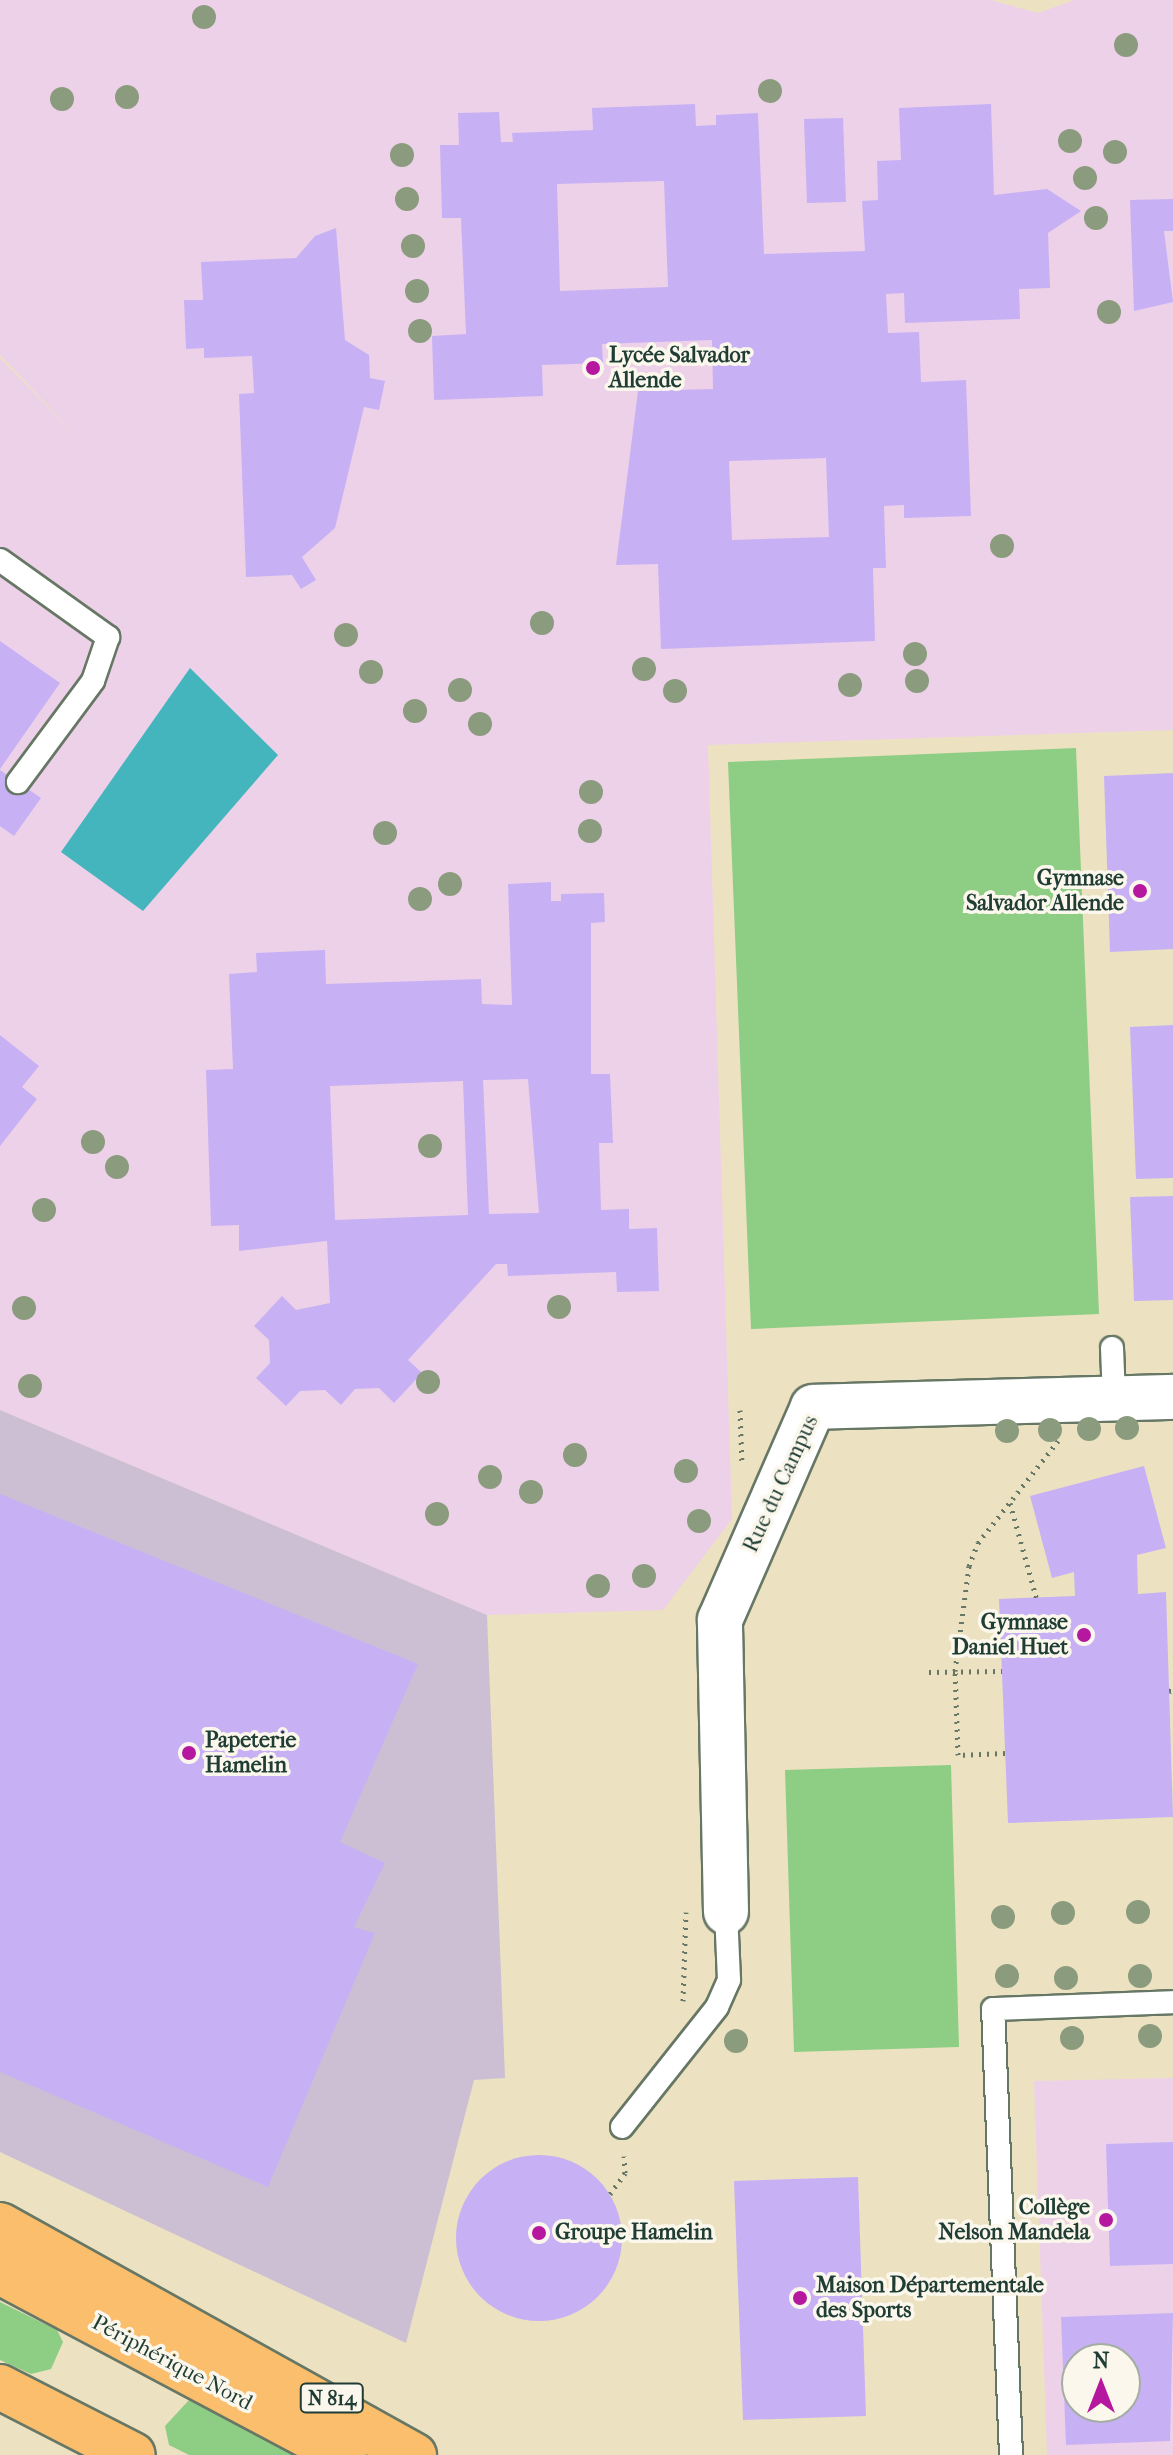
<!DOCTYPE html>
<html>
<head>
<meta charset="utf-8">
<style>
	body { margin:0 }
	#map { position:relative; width:1173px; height:2455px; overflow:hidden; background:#ece2c1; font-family:"IM FELL French Canon",serif }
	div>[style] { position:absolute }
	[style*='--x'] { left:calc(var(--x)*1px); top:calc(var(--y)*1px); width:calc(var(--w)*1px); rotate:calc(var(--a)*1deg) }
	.built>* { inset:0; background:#edd1e9 }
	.industrial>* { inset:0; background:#ccbfd4 }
	.green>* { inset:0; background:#8ecd84 }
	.water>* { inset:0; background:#45b5bd }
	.building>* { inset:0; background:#c7b1f4 }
	.round { border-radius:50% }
	.path>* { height:5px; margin-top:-2.5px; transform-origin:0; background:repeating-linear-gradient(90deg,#677765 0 2px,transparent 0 8px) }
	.roads { filter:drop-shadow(2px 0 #677765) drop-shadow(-2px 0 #677765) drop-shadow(0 2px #677765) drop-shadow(0 -2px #677765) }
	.lane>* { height:22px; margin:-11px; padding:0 11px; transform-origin:11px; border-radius:11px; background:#fff }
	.street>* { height:44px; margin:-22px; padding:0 22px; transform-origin:22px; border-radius:22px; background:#fff }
	.highway>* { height:44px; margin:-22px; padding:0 22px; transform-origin:22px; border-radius:22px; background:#fabe6d }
	.trees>* { width:24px; height:24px; margin:-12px; border-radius:50%; background:#8b9b7e }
	.dots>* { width:22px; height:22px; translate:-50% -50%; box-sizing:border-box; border:4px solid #fbf7ec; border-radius:50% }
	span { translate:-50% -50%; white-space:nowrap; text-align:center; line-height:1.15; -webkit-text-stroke:7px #fbf7ec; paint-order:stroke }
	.shield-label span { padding:2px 6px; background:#fbf7ec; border:2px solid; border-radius:6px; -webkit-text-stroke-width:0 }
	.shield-label { font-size:20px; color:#1f3d34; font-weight:700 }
	.poi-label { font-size:22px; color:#1f3d34; font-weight:700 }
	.left { translate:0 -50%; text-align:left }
	.right { translate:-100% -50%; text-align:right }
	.street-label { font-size:22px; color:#1f3d34 }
	.north { position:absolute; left:1061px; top:2343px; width:80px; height:80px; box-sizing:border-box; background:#fbf7ec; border:2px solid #a3ada2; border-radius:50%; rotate:0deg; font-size:22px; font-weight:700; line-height:32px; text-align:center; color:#1f3d34 }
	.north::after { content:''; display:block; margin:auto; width:28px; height:36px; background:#b5179e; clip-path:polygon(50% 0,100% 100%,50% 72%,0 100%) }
</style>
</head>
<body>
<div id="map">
	<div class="built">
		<i style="clip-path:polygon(0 0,991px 0,1038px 13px,1074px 0,1173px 0,1173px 730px,708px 745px,732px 1519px,663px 1610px,487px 1615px,0 1410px,0 358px,84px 444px,0 355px)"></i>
		<i style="clip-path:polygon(evenodd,1173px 2078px,1173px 2455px,1047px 2455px,1034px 2081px,1173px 2078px,1077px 2359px,1125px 2359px,1125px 2407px,1077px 2407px,1077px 2359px)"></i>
	</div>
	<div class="industrial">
		<i style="clip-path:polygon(0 1410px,487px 1615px,505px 2078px,474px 2080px,406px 2343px,0 2152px)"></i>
	</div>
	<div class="green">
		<i style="clip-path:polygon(1076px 748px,1099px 1314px,751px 1329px,728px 762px)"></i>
		<i style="clip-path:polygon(951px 1765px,959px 2047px,794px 2052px,785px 1770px)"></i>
		<i style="clip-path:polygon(0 2302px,57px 2330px,63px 2342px,51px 2369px,31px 2374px,0 2360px)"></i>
		<i style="clip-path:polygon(190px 2399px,296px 2455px,189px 2455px,169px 2445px,165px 2426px)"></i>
	</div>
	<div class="water">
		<i style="clip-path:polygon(190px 668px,278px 755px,143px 911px,61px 852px)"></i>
	</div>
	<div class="building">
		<i style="clip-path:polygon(evenodd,695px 104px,696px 126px,716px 125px,716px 115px,758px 113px,764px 254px,865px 251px,862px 201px,878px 200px,877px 161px,901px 160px,899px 108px,991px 104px,994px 195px,1047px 189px,1081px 211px,1048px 233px,1050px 288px,1019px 289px,1020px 319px,905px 323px,904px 293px,886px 294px,888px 333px,919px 332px,921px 382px,966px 380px,971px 516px,904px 518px,904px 505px,884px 506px,886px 568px,873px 568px,875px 641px,661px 649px,658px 564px,616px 565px,638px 391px,713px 389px,712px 340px,602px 344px,603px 363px,542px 365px,543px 396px,434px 400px,432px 336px,466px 334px,461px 218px,442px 218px,440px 145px,459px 145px,458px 113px,499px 112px,501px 142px,513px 142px,512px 133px,593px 130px,592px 108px,695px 104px,664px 181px,668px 287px,560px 291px,557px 184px,664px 181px,695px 104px,826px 458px,829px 537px,732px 540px,729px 461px,826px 458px)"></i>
		<i style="clip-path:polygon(843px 118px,846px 202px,807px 203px,804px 119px)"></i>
		<i style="clip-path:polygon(1173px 199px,1173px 231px,1164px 231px,1173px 302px,1134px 311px,1130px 200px)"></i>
		<i style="clip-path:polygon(336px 228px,345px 340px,369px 355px,370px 378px,385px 381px,379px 410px,364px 407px,335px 528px,302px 557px,316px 580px,301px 589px,292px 575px,246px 577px,239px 394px,254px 393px,252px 356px,204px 358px,204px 348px,186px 349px,184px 300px,203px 300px,201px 262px,296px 258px,315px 236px)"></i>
		<i style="clip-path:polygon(0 641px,60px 683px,0 769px)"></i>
		<i style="clip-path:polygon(0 770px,41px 798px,14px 836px,0 826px)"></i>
		<i style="clip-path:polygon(1173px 773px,1173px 949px,1110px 952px,1104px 776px)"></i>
		<i style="clip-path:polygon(evenodd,551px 882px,551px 901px,561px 901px,561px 894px,604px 893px,605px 922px,591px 923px,591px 1074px,610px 1074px,613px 1143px,599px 1143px,601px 1210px,629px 1209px,629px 1229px,657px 1228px,659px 1291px,617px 1292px,616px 1272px,508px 1276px,507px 1264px,496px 1264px,408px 1360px,422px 1373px,394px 1403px,379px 1388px,355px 1389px,341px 1405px,325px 1390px,300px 1391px,286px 1406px,256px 1378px,270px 1363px,269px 1340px,254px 1326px,282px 1296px,296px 1310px,330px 1303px,327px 1241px,239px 1251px,239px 1225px,211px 1226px,206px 1070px,233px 1069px,229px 974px,257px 972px,256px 953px,325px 950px,326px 984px,481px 979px,482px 1004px,512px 1005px,508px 884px,551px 882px,528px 1079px,539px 1213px,489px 1214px,483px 1080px,528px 1079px,551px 882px,463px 1081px,468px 1215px,335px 1220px,330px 1086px,463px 1081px)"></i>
		<i style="clip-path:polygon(1173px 1025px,1173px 1178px,1136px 1179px,1130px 1027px)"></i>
		<i style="clip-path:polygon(0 1035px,39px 1066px,22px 1087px,37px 1099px,0 1146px)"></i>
		<i style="clip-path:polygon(1173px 1196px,1173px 1300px,1134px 1301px,1130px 1197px)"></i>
		<i style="clip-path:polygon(1144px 1466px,1166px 1548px,1137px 1555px,1138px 1594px,1166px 1592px,1173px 1817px,1008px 1823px,999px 1599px,1075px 1596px,1074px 1572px,1052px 1578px,1030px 1496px)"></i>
		<i style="clip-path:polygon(0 1494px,418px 1664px,340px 1842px,385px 1863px,354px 1927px,375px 1933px,268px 2187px,0 2072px)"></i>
		<i style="clip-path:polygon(1173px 2142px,1173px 2264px,1110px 2266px,1106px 2144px)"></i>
		<i class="round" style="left:456px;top:2155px;width:166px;height:166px"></i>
		<i style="clip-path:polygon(858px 2177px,866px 2416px,743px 2420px,734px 2181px)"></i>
		<i style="clip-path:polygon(evenodd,1173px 2313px,1170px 2441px,1066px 2445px,1061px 2317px,1173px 2313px,1077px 2359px,1125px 2359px,1125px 2407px,1077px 2407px,1077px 2359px)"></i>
	</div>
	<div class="path">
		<i style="--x:740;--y:1410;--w:54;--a:87.9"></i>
		<i style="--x:1010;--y:1503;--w:98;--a:74.5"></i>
		<i style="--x:929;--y:1672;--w:73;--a:-0.8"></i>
		<i style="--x:1169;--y:1691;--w:4;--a:-14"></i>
		<i style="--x:1005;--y:1753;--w:47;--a:177.6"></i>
		<i style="--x:958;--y:1755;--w:84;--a:-92"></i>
		<i style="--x:955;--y:1671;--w:106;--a:-82.4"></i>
		<i style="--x:969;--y:1566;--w:25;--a:-69"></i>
		<i style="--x:978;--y:1543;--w:130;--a:-51.9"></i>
		<i style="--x:683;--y:2001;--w:89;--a:-88.1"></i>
		<i style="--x:610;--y:2194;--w:26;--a:-54"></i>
		<i style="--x:625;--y:2173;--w:17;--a:-93"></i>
	</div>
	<div class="roads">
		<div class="lane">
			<i style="--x:0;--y:560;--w:133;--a:35.5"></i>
			<i style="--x:108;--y:637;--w:46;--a:108.8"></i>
			<i style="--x:93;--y:681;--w:126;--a:126.6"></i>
			<i style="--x:1112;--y:1348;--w:50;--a:87.7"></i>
			<i style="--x:622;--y:2127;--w:153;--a:-51.6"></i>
			<i style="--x:717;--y:2007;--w:30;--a:-66"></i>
			<i style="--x:729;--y:1980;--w:68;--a:-92.5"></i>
			<i style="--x:1011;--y:2455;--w:446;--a:-92.3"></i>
			<i style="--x:993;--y:2009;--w:180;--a:-2.2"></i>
		</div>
		<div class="street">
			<i style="--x:726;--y:1912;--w:292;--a:-91.2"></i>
			<i style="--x:720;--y:1620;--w:232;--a:-66.4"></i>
			<i style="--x:813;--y:1407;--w:360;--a:-1.6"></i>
		</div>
		<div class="highway">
			<i style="--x:0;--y:2225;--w:474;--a:29.1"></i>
			<i style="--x:0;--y:2272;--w:390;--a:28"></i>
			<i style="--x:0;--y:2387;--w:149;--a:27.1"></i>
		</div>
	</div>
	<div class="trees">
		<i style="left:204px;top:17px"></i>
		<i style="left:1126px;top:45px"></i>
		<i style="left:770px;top:91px"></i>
		<i style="left:127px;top:97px"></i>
		<i style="left:62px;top:99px"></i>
		<i style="left:1070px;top:141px"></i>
		<i style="left:1115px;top:152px"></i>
		<i style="left:402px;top:155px"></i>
		<i style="left:1085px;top:178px"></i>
		<i style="left:407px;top:199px"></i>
		<i style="left:1096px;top:218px"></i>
		<i style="left:413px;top:246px"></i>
		<i style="left:417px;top:291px"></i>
		<i style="left:1109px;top:312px"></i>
		<i style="left:420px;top:331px"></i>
		<i style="left:1002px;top:546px"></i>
		<i style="left:542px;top:623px"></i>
		<i style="left:346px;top:635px"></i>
		<i style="left:915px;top:654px"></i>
		<i style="left:644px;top:669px"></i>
		<i style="left:371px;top:672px"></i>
		<i style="left:917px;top:681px"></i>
		<i style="left:850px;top:685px"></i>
		<i style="left:460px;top:690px"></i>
		<i style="left:675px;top:691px"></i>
		<i style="left:415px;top:711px"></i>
		<i style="left:480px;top:724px"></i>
		<i style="left:591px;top:792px"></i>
		<i style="left:590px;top:831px"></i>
		<i style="left:385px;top:833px"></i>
		<i style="left:450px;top:884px"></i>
		<i style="left:420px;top:899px"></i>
		<i style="left:93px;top:1142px"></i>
		<i style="left:430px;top:1146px"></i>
		<i style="left:117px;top:1167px"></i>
		<i style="left:44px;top:1210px"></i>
		<i style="left:559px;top:1307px"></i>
		<i style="left:24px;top:1308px"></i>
		<i style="left:428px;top:1382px"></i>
		<i style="left:30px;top:1386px"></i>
		<i style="left:1127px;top:1428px"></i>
		<i style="left:1089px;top:1429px"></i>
		<i style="left:1050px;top:1430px"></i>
		<i style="left:1007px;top:1431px"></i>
		<i style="left:575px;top:1455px"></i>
		<i style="left:686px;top:1471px"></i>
		<i style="left:490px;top:1477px"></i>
		<i style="left:531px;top:1492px"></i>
		<i style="left:437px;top:1514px"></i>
		<i style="left:699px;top:1521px"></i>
		<i style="left:644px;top:1576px"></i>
		<i style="left:598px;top:1586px"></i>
		<i style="left:1138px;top:1912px"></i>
		<i style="left:1063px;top:1913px"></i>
		<i style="left:1003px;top:1917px"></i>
		<i style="left:1007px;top:1976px"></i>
		<i style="left:1140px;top:1976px"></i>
		<i style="left:1066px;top:1978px"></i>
		<i style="left:1150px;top:2036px"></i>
		<i style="left:1072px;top:2038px"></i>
		<i style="left:736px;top:2041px"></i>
	</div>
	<div class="dots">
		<i style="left:593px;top:368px;background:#b5179e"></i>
		<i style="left:1140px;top:891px;background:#b5179e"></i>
		<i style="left:1084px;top:1635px;background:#b5179e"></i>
		<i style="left:189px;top:1753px;background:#b5179e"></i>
		<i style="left:1106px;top:2220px;background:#b5179e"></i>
		<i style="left:539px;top:2233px;background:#b5179e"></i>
		<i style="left:800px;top:2298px;background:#b5179e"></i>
	</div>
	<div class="shield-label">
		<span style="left:332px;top:2398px">N 814</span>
	</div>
	<div class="poi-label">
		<span class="left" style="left:609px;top:368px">Lycée Salvador<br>Allende</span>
		<span class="right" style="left:1124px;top:891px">Gymnase<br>Salvador Allende</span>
		<span class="right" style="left:1068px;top:1635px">Gymnase<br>Daniel Huet</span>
		<span class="left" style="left:205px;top:1753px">Papeterie<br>Hamelin</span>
		<span class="right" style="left:1090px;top:2220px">Collège<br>Nelson Mandela</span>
		<span class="left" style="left:555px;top:2233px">Groupe Hamelin</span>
		<span class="left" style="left:816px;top:2298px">Maison Départementale<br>des Sports</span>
	</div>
	<div class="street-label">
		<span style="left:781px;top:1484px;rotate:-65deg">Rue du Campus</span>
		<span style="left:172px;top:2363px;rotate:28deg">Périphérique Nord</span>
	</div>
	<div class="north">N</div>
</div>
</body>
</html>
